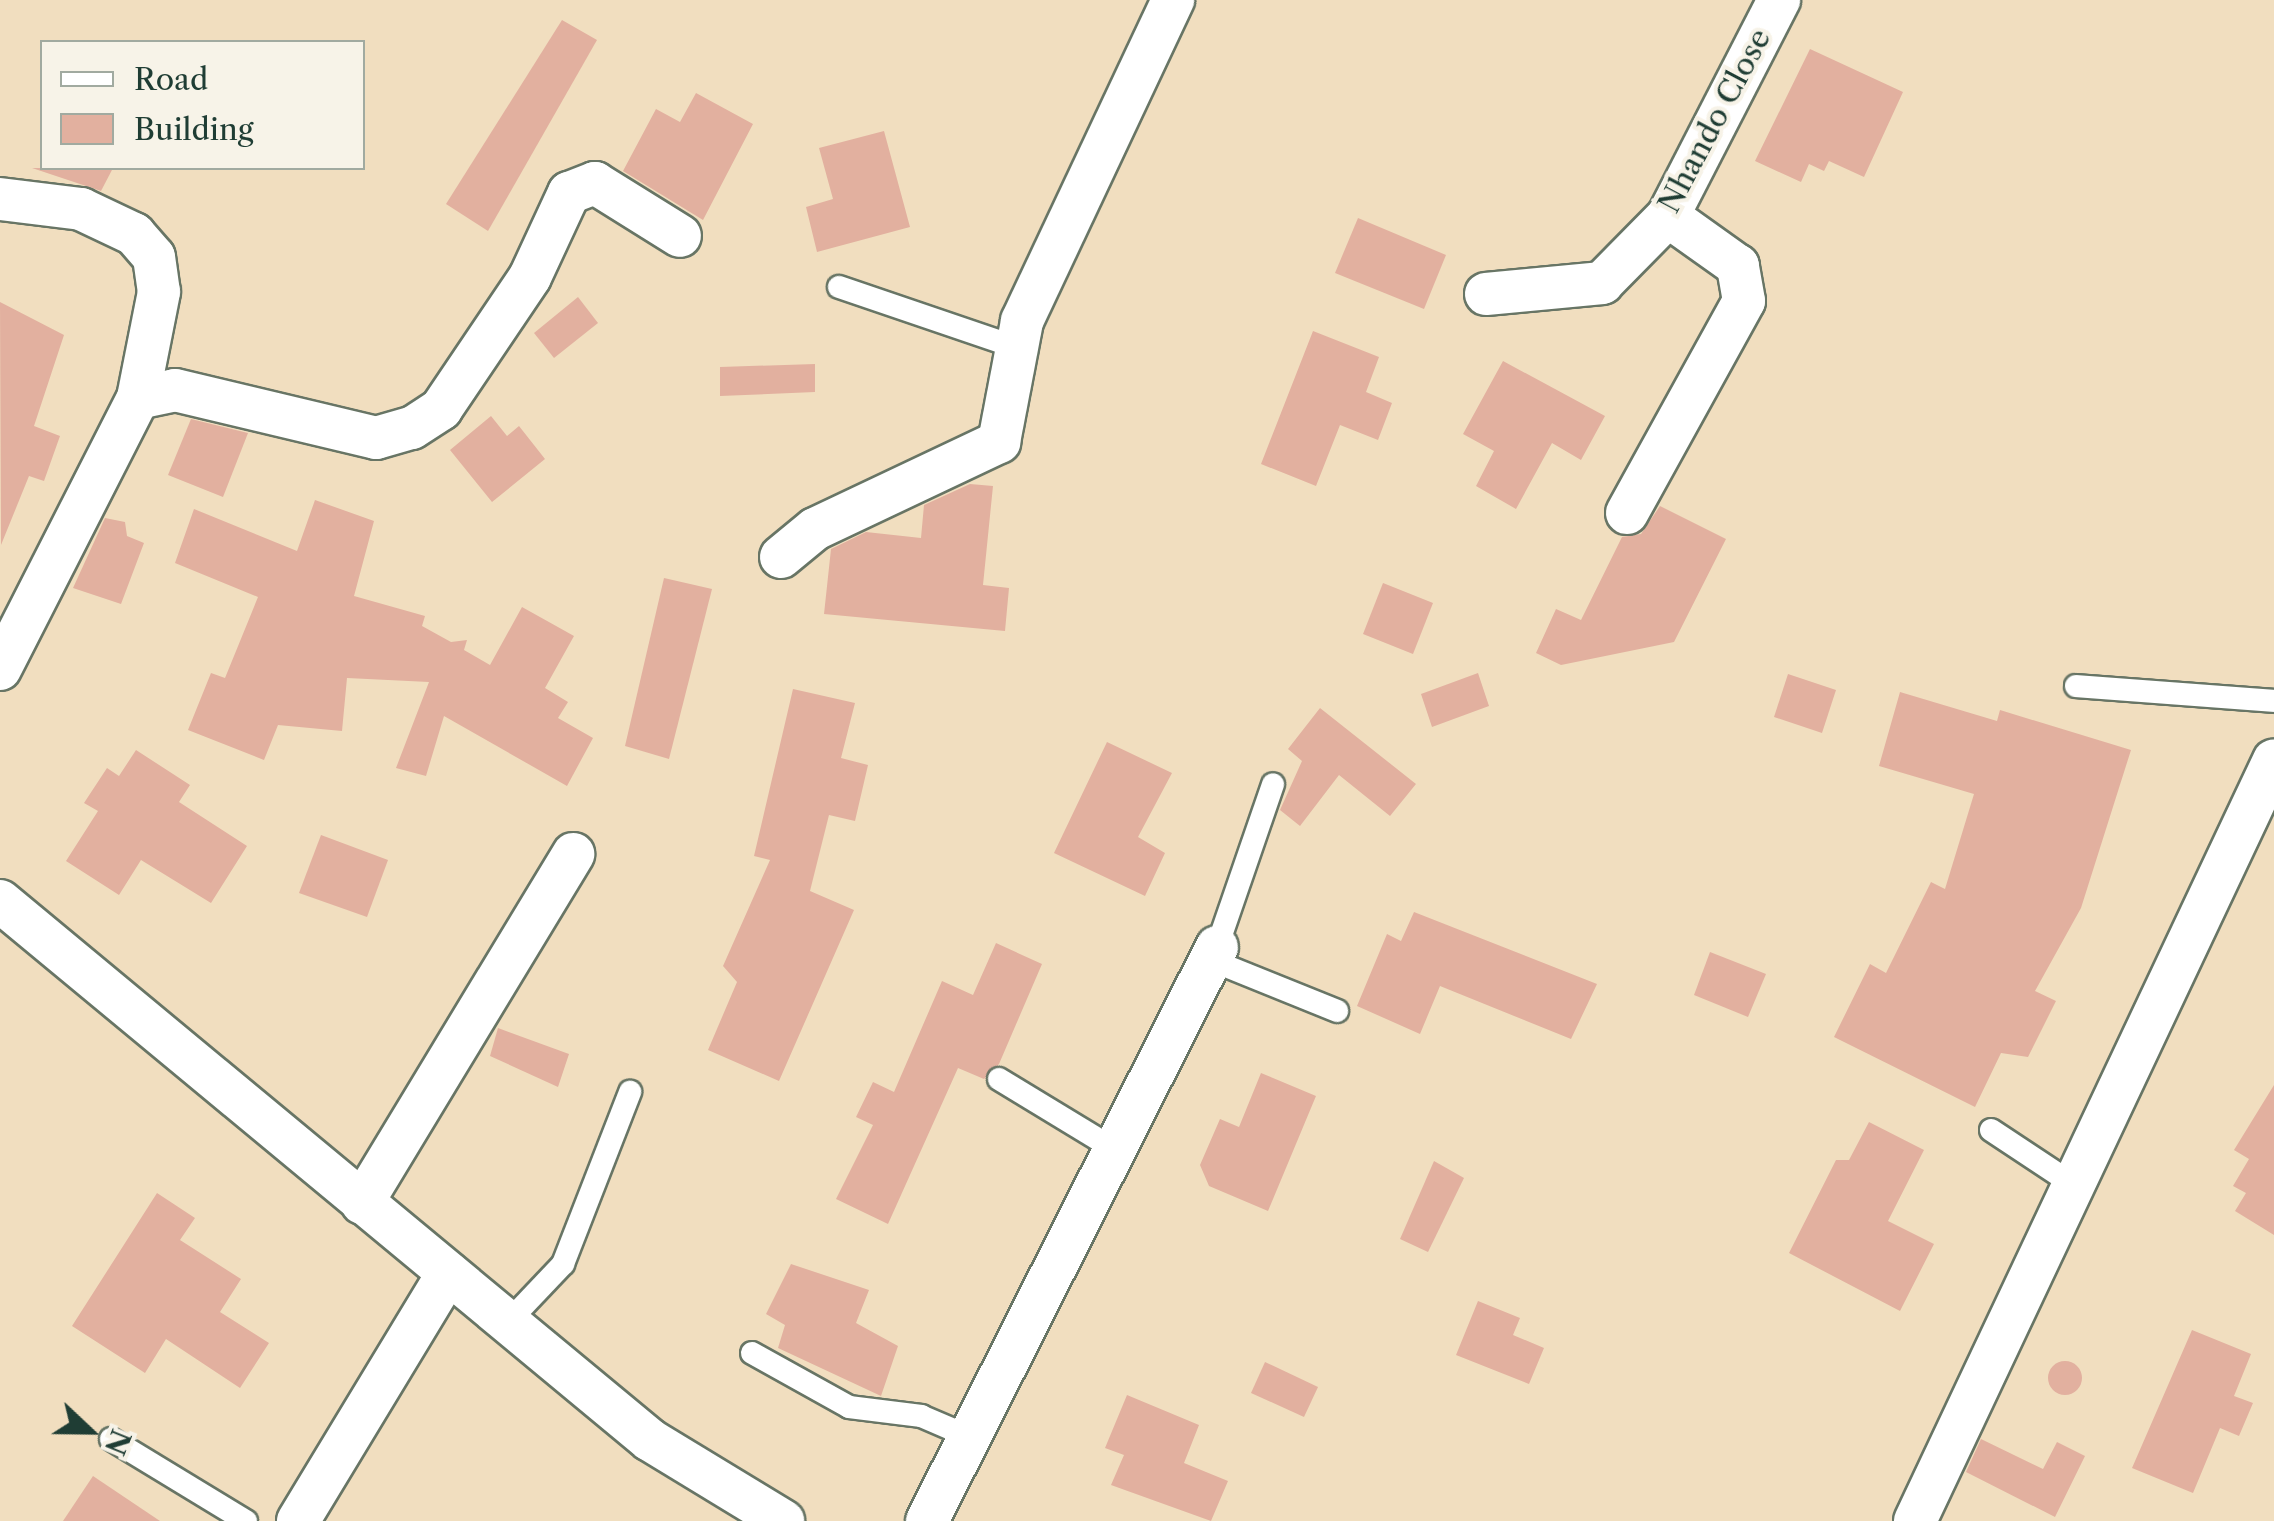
<!DOCTYPE html>
<html>
<head>
<meta charset="utf-8">
<style>
	body { margin:0 }
	#map { position:relative; width:2274px; height:1521px; overflow:hidden; background:#f1debf; font-family:"Libre Caslon Text",serif }
	div>[style] { position:absolute }
	[style*='--x'] { left:calc(var(--x)*1px); top:calc(var(--y)*1px); width:calc(var(--w)*1px); rotate:calc(var(--a)*1deg) }
	.building>* { inset:0; background:#e2b09f }
	.round { border-radius:50% }
	.roads { filter:drop-shadow(2px 0 #687565) drop-shadow(-2px 0 #687565) drop-shadow(0 2px #687565) drop-shadow(0 -2px #687565) }
	.lane>* { height:22px; margin:-11px; padding:0 11px; transform-origin:11px; border-radius:11px; background:#fff }
	.street>* { height:42px; margin:-21px; padding:0 21px; transform-origin:21px; border-radius:21px; background:#fff }
	span { translate:-50% -50%; white-space:nowrap; text-align:center; line-height:1.15; -webkit-text-stroke:8px #f7f3e8; paint-order:stroke }
	.street-label { font-size:30px; color:#1f3d34 }
	.legend { position:absolute; left:40px; top:40px; width:325px; height:130px; box-sizing:border-box; background:#f7f3e8; border:2px solid #a1aaa0; margin:0; padding:12px 18px; list-style:none; font-size:30px; color:#1f3d34 }
	.legend li { display:flex; align-items:center; gap:20px; height:50px }
	.legend b { width:50px; border:2px solid #a1aaa0 }
	.north { position:absolute; left:40px; top:1381px; width:100px; height:100px; -webkit-text-stroke:8px #f7f3e8; paint-order:stroke; rotate:112deg; font-size:28px; font-weight:700; line-height:40px; text-align:center; color:#1f3d34 }
	.north::after { content:''; display:block; margin:auto; width:35px; height:45px; background:#1f3d34; clip-path:polygon(50% 0,100% 100%,50% 72%,0 100%) }
</style>
</head>
<body>
<div id="map">
	<div class="building">
		<i style="clip-path:polygon(562px 20px,597px 40px,488px 231px,446px 204px)"></i>
		<i style="clip-path:polygon(1810px 49px,1903px 92px,1864px 177px,1829px 161px,1824px 171px,1809px 164px,1801px 182px,1755px 161px)"></i>
		<i style="clip-path:polygon(696px 93px,753px 124px,703px 220px,623px 171px,656px 109px,680px 122px)"></i>
		<i style="clip-path:polygon(884px 131px,910px 227px,817px 252px,806px 207px,833px 199px,819px 148px)"></i>
		<i style="clip-path:polygon(32px 168px,113px 168px,101px 191px)"></i>
		<i style="clip-path:polygon(1358px 218px,1446px 255px,1424px 309px,1335px 273px)"></i>
		<i style="clip-path:polygon(578px 297px,598px 323px,554px 358px,534px 333px)"></i>
		<i style="clip-path:polygon(0 302px,64px 335px,34px 426px,60px 436px,44px 481px,29px 476px,1px 545px)"></i>
		<i style="clip-path:polygon(1313px 331px,1379px 357px,1366px 392px,1392px 403px,1378px 440px,1340px 425px,1316px 486px,1261px 464px)"></i>
		<i style="clip-path:polygon(1503px 361px,1605px 416px,1581px 460px,1552px 443px,1516px 509px,1476px 486px,1494px 451px,1463px 434px)"></i>
		<i style="clip-path:polygon(815px 364px,815px 392px,720px 396px,720px 367px)"></i>
		<i style="clip-path:polygon(491px 416px,507px 436px,519px 426px,545px 459px,492px 502px,450px 450px)"></i>
		<i style="clip-path:polygon(191px 419px,248px 433px,223px 497px,168px 475px)"></i>
		<i style="clip-path:polygon(970px 484px,993px 486px,983px 585px,1009px 588px,1005px 631px,824px 614px,831px 549px,866px 532px,921px 538px,924px 505px)"></i>
		<i style="clip-path:polygon(315px 500px,374px 521px,354px 596px,425px 616px,422px 626px,451px 642px,467px 640px,464px 650px,490px 665px,522px 607px,574px 636px,545px 688px,568px 702px,558px 718px,593px 738px,567px 786px,444px 716px,426px 776px,396px 768px,429px 682px,347px 678px,342px 731px,278px 725px,264px 760px,188px 730px,211px 673px,225px 678px,258px 597px,175px 563px,194px 509px,297px 551px)"></i>
		<i style="clip-path:polygon(1660px 506px,1726px 539px,1674px 642px,1561px 665px,1536px 653px,1556px 609px,1581px 620px,1622px 537px,1641px 534px)"></i>
		<i style="clip-path:polygon(105px 518px,125px 522px,127px 536px,144px 543px,121px 604px,73px 588px)"></i>
		<i style="clip-path:polygon(664px 578px,712px 589px,669px 759px,625px 746px)"></i>
		<i style="clip-path:polygon(1383px 583px,1433px 603px,1413px 654px,1363px 634px)"></i>
		<i style="clip-path:polygon(1478px 673px,1489px 706px,1432px 727px,1421px 694px)"></i>
		<i style="clip-path:polygon(1788px 674px,1836px 690px,1822px 733px,1774px 717px)"></i>
		<i style="clip-path:polygon(793px 689px,855px 703px,841px 758px,868px 765px,855px 821px,829px 815px,810px 891px,854px 910px,779px 1081px,708px 1050px,737px 982px,723px 966px,770px 860px,754px 856px)"></i>
		<i style="clip-path:polygon(1900px 692px,1997px 721px,2000px 710px,2131px 750px,2081px 908px,2035px 991px,2056px 1001px,2028px 1057px,2001px 1053px,1975px 1107px,1834px 1037px,1870px 964px,1886px 973px,1931px 882px,1945px 889px,1974px 794px,1879px 766px)"></i>
		<i style="clip-path:polygon(1320px 708px,1416px 784px,1390px 816px,1339px 775px,1300px 826px,1280px 810px,1302px 761px,1288px 749px)"></i>
		<i style="clip-path:polygon(1107px 742px,1172px 773px,1138px 837px,1165px 853px,1145px 896px,1054px 853px)"></i>
		<i style="clip-path:polygon(136px 750px,190px 785px,179px 802px,247px 846px,211px 903px,141px 860px,119px 895px,66px 861px,98px 811px,84px 803px,107px 768px,119px 776px)"></i>
		<i style="clip-path:polygon(321px 835px,388px 860px,367px 917px,299px 893px)"></i>
		<i style="clip-path:polygon(1414px 912px,1597px 984px,1571px 1039px,1440px 986px,1420px 1034px,1357px 1006px,1387px 934px,1401px 941px)"></i>
		<i style="clip-path:polygon(996px 943px,1042px 964px,999px 1064px,984px 1079px,958px 1068px,888px 1224px,836px 1199px,873px 1125px,856px 1117px,873px 1082px,894px 1092px,942px 981px,973px 995px)"></i>
		<i style="clip-path:polygon(1710px 952px,1766px 974px,1748px 1017px,1694px 995px)"></i>
		<i style="clip-path:polygon(498px 1028px,569px 1054px,558px 1087px,490px 1056px)"></i>
		<i style="clip-path:polygon(1261px 1073px,1316px 1096px,1268px 1211px,1209px 1186px,1200px 1165px,1220px 1119px,1239px 1127px)"></i>
		<i style="clip-path:polygon(2274px 1085px,2274px 1235px,2235px 1211px,2246px 1193px,2233px 1186px,2249px 1159px,2234px 1150px)"></i>
		<i style="clip-path:polygon(1869px 1122px,1924px 1150px,1888px 1221px,1934px 1244px,1900px 1311px,1789px 1253px,1836px 1160px,1849px 1160px)"></i>
		<i style="clip-path:polygon(1434px 1161px,1464px 1178px,1428px 1252px,1400px 1239px)"></i>
		<i style="clip-path:polygon(157px 1193px,195px 1218px,180px 1240px,241px 1279px,220px 1312px,269px 1343px,240px 1388px,166px 1339px,145px 1373px,72px 1326px)"></i>
		<i style="clip-path:polygon(791px 1264px,869px 1290px,856px 1323px,898px 1346px,881px 1396px,778px 1348px,785px 1325px,766px 1314px)"></i>
		<i style="clip-path:polygon(1478px 1301px,1520px 1318px,1513px 1335px,1544px 1348px,1529px 1384px,1456px 1355px)"></i>
		<i style="clip-path:polygon(2192px 1330px,2251px 1354px,2234px 1396px,2253px 1403px,2239px 1436px,2220px 1428px,2193px 1493px,2132px 1468px)"></i>
		<i class="round" style="left:2048px;top:1361px;width:34px;height:34px"></i>
		<i style="clip-path:polygon(1265px 1362px,1318px 1387px,1304px 1417px,1251px 1393px)"></i>
		<i style="clip-path:polygon(1127px 1395px,1199px 1425px,1184px 1463px,1228px 1481px,1211px 1521px,1111px 1485px,1124px 1455px,1105px 1448px)"></i>
		<i style="clip-path:polygon(1981px 1439px,2043px 1469px,2057px 1442px,2085px 1456px,2055px 1517px,1966px 1472px)"></i>
		<i style="clip-path:polygon(93px 1476px,160px 1521px,63px 1521px)"></i>
	</div>
	<div class="roads">
		<div class="lane">
			<i style="--x:839;--y:287;--w:189;--a:18.8"></i>
			<i style="--x:2076;--y:686;--w:199;--a:4.3"></i>
			<i style="--x:1217;--y:947;--w:172;--a:-71"></i>
			<i style="--x:1211;--y:960;--w:136;--a:22"></i>
			<i style="--x:999;--y:1079;--w:137;--a:31.3"></i>
			<i style="--x:1991;--y:1130;--w:96;--a:33.5"></i>
			<i style="--x:508;--y:1322;--w:80;--a:-46.5"></i>
			<i style="--x:563;--y:1264;--w:185;--a:-68.7"></i>
			<i style="--x:752;--y:1353;--w:111;--a:29.1"></i>
			<i style="--x:849;--y:1407;--w:73;--a:7.1"></i>
			<i style="--x:921;--y:1416;--w:53;--a:23.2"></i>
			<i style="--x:111;--y:1439;--w:158;--a:31.3"></i>
		</div>
		<div class="street">
			<i style="--x:0;--y:199;--w:82;--a:7"></i>
			<i style="--x:81;--y:209;--w:59;--a:25.3"></i>
			<i style="--x:134;--y:234;--w:30;--a:49"></i>
			<i style="--x:154;--y:257;--w:35;--a:82"></i>
			<i style="--x:159;--y:292;--w:108;--a:101.2"></i>
			<i style="--x:1486;--y:294;--w:117;--a:-5.4"></i>
			<i style="--x:1602;--y:283;--w:94;--a:-45.4"></i>
			<i style="--x:1668;--y:216;--w:243;--a:-62.8"></i>
			<i style="--x:1627;--y:513;--w:242;--a:-61.1"></i>
			<i style="--x:1744;--y:301;--w:36;--a:-100"></i>
			<i style="--x:1738;--y:266;--w:86;--a:-144.5"></i>
			<i style="--x:781;--y:557;--w:44;--a:-39.5"></i>
			<i style="--x:815;--y:529;--w:204;--a:-25.3"></i>
			<i style="--x:999;--y:442;--w:123;--a:-79.2"></i>
			<i style="--x:1022;--y:321;--w:355;--a:-64.8"></i>
			<i style="--x:0;--y:669;--w:304;--a:-63"></i>
			<i style="--x:138;--y:398;--w:38;--a:-12"></i>
			<i style="--x:175;--y:390;--w:207;--a:13.4"></i>
			<i style="--x:376;--y:438;--w:37;--a:-16"></i>
			<i style="--x:412;--y:428;--w:35;--a:-33"></i>
			<i style="--x:441;--y:409;--w:159;--a:-56"></i>
			<i style="--x:530;--y:277;--w:93;--a:-65.1"></i>
			<i style="--x:569;--y:193;--w:28;--a:-21"></i>
			<i style="--x:595;--y:183;--w:100;--a:31.9"></i>
			<i style="--x:0;--y:901;--w:844;--a:39.67"></i>
			<i style="--x:650;--y:1440;--w:156;--a:31.3"></i>
			<i style="--x:362;--y:1203;--w:408;--a:-58.8"></i>
			<i style="--x:298;--y:1521;--w:290;--a:-58.8"></i>
			<i style="--x:927;--y:1521;--w:643;--a:-63.2"></i>
			<i style="--x:1915;--y:1521;--w:841;--a:-64.74"></i>
		</div>
	</div>
	<div class="street-label">
		<span style="left:1715px;top:121px;rotate:-62deg">Nhando Close</span>
	</div>
	<ul class="legend">
	<li><b style="height:12px;background:#fff"></b>Road</li>
	<li><b style="height:28px;background:#e2b09f"></b>Building</li>
	</ul>
	<div class="north">N</div>
</div>
</body>
</html>
